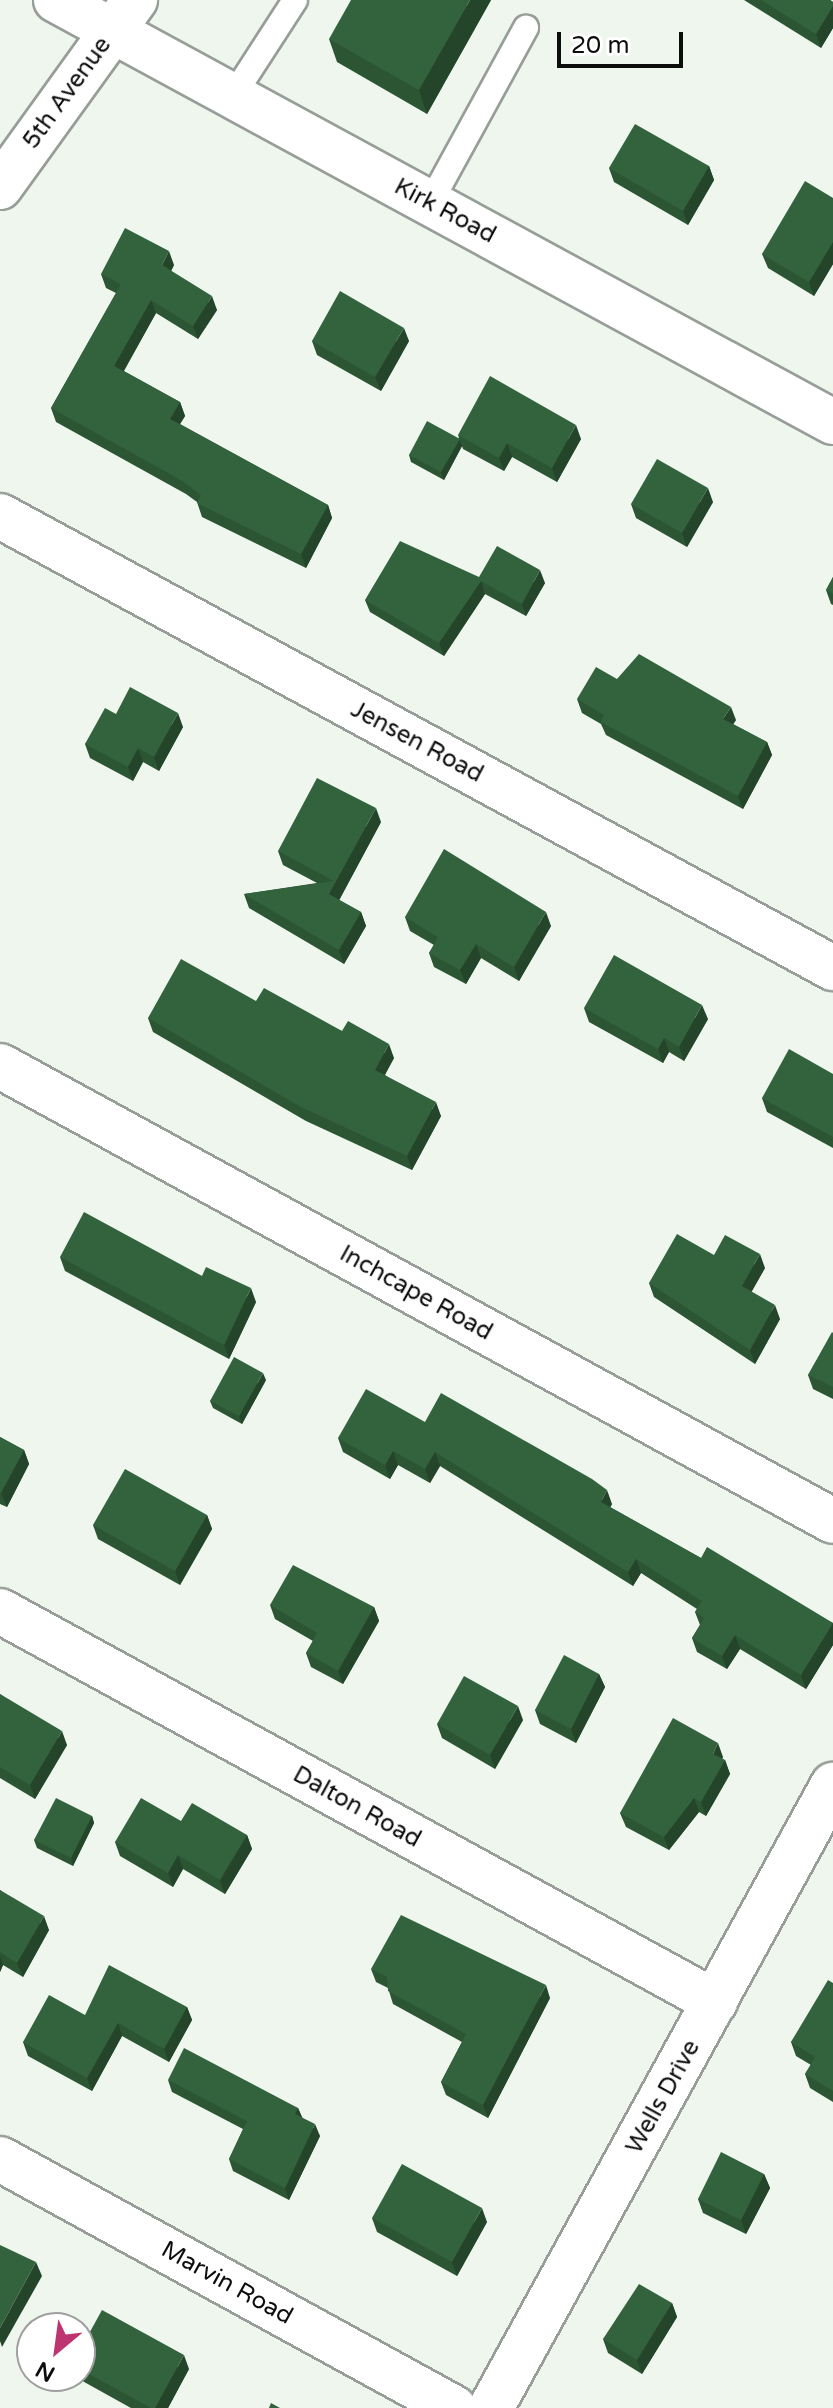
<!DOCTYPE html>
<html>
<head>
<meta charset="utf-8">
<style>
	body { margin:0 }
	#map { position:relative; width:833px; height:2408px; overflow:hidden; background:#eef6ee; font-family:"Varela Round",sans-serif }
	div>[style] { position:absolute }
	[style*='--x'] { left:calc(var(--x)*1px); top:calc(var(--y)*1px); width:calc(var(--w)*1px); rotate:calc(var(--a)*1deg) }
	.roads { filter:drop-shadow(2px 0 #969e97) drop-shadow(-2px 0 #969e97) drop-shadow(0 2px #969e97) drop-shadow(0 -2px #969e97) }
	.lane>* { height:24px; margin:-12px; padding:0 12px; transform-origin:12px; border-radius:12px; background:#fff }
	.street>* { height:44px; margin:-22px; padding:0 22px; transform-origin:22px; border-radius:22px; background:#fff }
	.secondary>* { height:44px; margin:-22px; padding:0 22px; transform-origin:22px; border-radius:22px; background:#fff }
	.wall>* { inset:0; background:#2c5534 }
	.shaded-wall>* { inset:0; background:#24452a }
	.building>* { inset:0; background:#33633c }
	span { translate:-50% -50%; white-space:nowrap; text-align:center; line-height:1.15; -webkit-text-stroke:8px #fff; paint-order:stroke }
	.street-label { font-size:24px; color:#0c0e0c }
	.north { position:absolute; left:16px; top:2312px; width:80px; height:80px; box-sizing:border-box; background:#fff; border:2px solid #9e9f9e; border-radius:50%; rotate:209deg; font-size:22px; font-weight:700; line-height:32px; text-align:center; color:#0c0e0c }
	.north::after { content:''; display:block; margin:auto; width:28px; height:36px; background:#bd3470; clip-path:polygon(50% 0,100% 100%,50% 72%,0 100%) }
	.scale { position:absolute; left:557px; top:32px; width:126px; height:36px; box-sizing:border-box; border:4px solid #0c0e0c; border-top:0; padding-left:10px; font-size:24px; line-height:28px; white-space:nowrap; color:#0c0e0c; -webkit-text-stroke:6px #fff; paint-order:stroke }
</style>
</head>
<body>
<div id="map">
	<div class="roads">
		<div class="lane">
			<i style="--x:233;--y:96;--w:114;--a:-57.1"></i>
			<i style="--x:430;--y:203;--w:200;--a:-61.3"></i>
		</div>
		<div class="street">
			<i style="--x:56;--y:0;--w:884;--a:28.51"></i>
			<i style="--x:0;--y:516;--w:948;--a:28.49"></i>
			<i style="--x:0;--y:1066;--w:949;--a:28.64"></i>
			<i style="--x:0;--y:1611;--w:815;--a:28.67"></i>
			<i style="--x:0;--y:2159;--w:518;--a:28.74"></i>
			<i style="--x:491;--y:2408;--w:711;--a:-61.24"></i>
		</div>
		<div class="secondary">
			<i style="--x:0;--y:187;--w:231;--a:-54.2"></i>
		</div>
	</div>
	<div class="wall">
		<i style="clip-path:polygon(491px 0,427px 114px,337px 62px,329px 39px)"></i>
		<i style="clip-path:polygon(744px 0,830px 0,833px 2px,833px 28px,821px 48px)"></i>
		<i style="clip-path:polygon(709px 166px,714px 180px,688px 225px,614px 182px,609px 168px)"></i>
		<i style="clip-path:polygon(833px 198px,833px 264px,814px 296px,768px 268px,762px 254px)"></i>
		<i style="clip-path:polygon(174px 265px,171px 271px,217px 310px,198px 339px,156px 313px,124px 371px,180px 402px,185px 416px,180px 424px,328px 505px,332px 518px,306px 568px,202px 517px,197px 502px,186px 494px,56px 422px,51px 408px,116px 293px,106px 288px,101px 274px)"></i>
		<i style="clip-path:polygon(312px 341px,409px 341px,381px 391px,317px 355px)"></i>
		<i style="clip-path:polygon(458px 435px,581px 439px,557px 482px,512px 457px,504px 471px,463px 449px,462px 446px,444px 480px,411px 462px,409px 455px,459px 438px)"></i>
		<i style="clip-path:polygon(713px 502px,687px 547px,636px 518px,631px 504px)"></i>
		<i style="clip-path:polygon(479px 577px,545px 583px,526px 616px,485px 594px,444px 656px,370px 612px,365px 600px)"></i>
		<i style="clip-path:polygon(833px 577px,833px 605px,831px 604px,826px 590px)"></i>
		<i style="clip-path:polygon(577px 699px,736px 720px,733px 724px,767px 742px,772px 755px,743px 809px,606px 735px,601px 724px,582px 713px)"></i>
		<i style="clip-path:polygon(116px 714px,183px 727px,159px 771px,143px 762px,133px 781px,90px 758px,85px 744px)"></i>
		<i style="clip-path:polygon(381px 822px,339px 900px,361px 912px,366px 926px,344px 964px,249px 908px,244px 894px,317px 883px,283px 865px,278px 851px)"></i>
		<i style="clip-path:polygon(405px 917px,551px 926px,519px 981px,481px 958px,466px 984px,434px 967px,429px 953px,434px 945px,410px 931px)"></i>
		<i style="clip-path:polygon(256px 1001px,342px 1031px,394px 1058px,385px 1075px,441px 1116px,412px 1170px,306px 1121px,153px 1032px,148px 1018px)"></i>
		<i style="clip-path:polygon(584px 1008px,708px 1019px,684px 1061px,669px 1052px,663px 1063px,589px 1022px)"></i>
		<i style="clip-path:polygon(833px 1074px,833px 1148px,767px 1112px,762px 1098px)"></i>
		<i style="clip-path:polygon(714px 1255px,765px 1268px,751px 1292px,780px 1319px,755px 1364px,654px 1297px,649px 1283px)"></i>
		<i style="clip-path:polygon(60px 1257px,202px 1276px,256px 1302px,229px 1359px,65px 1271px)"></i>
		<i style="clip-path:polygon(833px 1333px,833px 1399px,813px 1389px,808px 1375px)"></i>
		<i style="clip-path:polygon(266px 1380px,242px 1424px,213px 1408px,210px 1401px)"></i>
		<i style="clip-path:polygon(425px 1422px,612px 1504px,610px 1507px,701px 1558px,833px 1623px,833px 1645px,806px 1689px,740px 1649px,727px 1669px,697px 1652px,692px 1638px,700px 1625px,695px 1612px,697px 1609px,641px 1573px,633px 1586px,440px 1466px,430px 1483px,398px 1465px,390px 1479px,343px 1452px,338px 1438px)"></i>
		<i style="clip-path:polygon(0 1437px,24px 1450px,29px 1464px,7px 1507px,0 1504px)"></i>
		<i style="clip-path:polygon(207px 1515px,212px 1529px,180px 1585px,98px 1539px,93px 1525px)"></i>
		<i style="clip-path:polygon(270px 1605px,374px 1607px,379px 1621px,343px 1684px,311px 1667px,306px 1653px,313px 1641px,275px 1619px)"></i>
		<i style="clip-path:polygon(599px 1674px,605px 1687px,576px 1743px,540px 1724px,535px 1710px)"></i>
		<i style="clip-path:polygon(0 1694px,67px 1745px,35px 1799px,0 1778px)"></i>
		<i style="clip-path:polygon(523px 1720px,495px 1769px,442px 1738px,437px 1724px)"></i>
		<i style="clip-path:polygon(723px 1757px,722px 1759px,725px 1760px,730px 1774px,706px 1816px,699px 1812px,669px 1850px,626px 1827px,620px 1813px)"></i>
		<i style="clip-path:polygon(92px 1816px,94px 1823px,73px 1866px,37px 1848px,34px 1840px)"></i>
		<i style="clip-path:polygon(181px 1821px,247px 1835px,252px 1849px,225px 1894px,183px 1869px,173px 1887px,120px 1856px,115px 1842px)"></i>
		<i style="clip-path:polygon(0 1890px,49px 1930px,23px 1977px,3px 1965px,0 1972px)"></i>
		<i style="clip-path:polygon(371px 1969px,550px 1998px,488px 2118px,446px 2095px,441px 2082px,462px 2042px,393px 2004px,388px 1988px,376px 1982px)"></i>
		<i style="clip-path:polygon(833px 1983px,833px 2102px,810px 2088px,805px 2074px,811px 2065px,796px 2056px,791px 2042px)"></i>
		<i style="clip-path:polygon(187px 2007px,192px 2020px,169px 2062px,122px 2036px,92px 2091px,28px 2056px,23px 2042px,85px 2015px)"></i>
		<i style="clip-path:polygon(168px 2080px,298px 2108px,302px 2118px,320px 2136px,289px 2200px,233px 2171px,229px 2159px,243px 2129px,172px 2092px)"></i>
		<i style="clip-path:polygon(764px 2174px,770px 2188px,746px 2234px,703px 2213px,698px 2199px)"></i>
		<i style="clip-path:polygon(372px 2218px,487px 2222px,457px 2276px,377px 2232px)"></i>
		<i style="clip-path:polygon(672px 2303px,677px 2317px,642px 2374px,608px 2353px,603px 2339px)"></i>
		<i style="clip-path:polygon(80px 2350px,189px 2369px,168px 2408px,131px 2408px,77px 2378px,76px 2376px,80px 2376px)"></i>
	</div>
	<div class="shaded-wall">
		<i style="clip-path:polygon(470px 0,491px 0,427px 114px,419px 90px)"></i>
		<i style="clip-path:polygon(833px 6px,833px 28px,821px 48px,816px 34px)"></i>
		<i style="clip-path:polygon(709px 166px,714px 180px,688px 225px,683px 211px)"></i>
		<i style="clip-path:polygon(833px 242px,833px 264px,814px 296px,809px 282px)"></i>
		<i style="clip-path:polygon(169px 251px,174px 265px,167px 279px,162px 265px)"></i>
		<i style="clip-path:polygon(212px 296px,217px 310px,198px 339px,193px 326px)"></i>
		<i style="clip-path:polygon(151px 300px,156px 313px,119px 379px,114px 366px)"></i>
		<i style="clip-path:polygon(404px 328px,409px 341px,381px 391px,375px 377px)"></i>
		<i style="clip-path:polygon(180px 402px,185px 416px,175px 432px,170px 419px)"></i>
		<i style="clip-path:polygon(576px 425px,581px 439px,557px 482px,552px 468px)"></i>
		<i style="clip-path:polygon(459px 439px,462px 446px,444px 480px,441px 472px)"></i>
		<i style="clip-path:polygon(507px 443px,512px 457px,504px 471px,499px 458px)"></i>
		<i style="clip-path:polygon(708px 488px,713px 502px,687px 547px,682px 533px)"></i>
		<i style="clip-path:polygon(328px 505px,332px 518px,306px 568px,301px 554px)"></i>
		<i style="clip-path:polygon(540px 570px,545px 583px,526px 616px,522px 604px)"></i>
		<i style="clip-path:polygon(481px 581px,485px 594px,444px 656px,439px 643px)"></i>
		<i style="clip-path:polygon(731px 707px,736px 720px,728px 732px,723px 719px)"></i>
		<i style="clip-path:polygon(178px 713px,183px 727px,159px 771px,154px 757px)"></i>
		<i style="clip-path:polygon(767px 742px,772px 755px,743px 809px,738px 796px)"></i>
		<i style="clip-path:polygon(138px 748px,143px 762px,133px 781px,128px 767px)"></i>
		<i style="clip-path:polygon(376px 808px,381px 822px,335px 908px,329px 894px)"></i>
		<i style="clip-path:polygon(361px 912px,366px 926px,344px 964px,339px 950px)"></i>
		<i style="clip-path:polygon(546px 912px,551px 926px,519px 981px,514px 967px)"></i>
		<i style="clip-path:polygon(476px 944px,481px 958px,466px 984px,460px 970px)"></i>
		<i style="clip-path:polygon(702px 1005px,708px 1019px,684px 1061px,679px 1047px)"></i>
		<i style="clip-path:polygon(664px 1038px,669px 1052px,663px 1063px,658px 1049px)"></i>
		<i style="clip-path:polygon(389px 1044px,394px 1058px,380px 1083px,375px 1070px)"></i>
		<i style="clip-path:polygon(436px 1102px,441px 1116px,412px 1170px,407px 1156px)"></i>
		<i style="clip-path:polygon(760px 1254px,765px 1268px,747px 1300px,742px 1286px)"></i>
		<i style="clip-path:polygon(251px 1288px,256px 1302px,229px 1359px,224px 1345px)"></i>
		<i style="clip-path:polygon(775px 1305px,780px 1319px,755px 1364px,750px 1350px)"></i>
		<i style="clip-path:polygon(263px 1373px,266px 1380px,242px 1424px,239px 1416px)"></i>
		<i style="clip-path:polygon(24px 1450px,29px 1464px,7px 1507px,1px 1493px)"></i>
		<i style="clip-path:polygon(393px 1451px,398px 1465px,390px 1479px,385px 1465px)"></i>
		<i style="clip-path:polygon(435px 1452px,440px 1466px,430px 1483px,425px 1469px)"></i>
		<i style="clip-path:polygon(607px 1490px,612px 1504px,606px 1516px,601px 1502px)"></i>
		<i style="clip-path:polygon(207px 1515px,212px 1529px,180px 1585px,175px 1571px)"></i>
		<i style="clip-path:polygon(636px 1559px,641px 1573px,633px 1586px,628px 1572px)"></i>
		<i style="clip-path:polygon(374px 1607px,379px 1621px,343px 1684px,338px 1671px)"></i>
		<i style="clip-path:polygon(833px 1623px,833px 1645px,806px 1689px,801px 1675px)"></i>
		<i style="clip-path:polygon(735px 1635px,740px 1649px,727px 1669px,722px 1656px)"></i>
		<i style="clip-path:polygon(599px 1674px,605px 1687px,576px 1743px,571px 1729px)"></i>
		<i style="clip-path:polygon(518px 1706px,523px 1720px,495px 1769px,490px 1755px)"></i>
		<i style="clip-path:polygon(62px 1731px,67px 1745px,35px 1799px,30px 1785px)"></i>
		<i style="clip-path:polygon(718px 1743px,723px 1757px,718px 1768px,713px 1754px)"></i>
		<i style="clip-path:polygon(725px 1760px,730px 1774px,706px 1816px,701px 1802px)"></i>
		<i style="clip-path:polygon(694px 1798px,699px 1812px,669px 1850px,664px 1837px)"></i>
		<i style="clip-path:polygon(92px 1816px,94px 1823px,73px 1866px,71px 1858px)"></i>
		<i style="clip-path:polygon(247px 1835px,252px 1849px,225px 1894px,220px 1880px)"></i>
		<i style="clip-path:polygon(178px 1855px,183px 1869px,173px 1887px,168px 1873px)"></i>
		<i style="clip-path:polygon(44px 1916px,49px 1930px,23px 1977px,17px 1963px)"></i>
		<i style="clip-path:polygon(0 1956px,3px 1965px,0 1972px)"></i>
		<i style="clip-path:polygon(546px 1985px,550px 1998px,488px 2118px,483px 2105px)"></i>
		<i style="clip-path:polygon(187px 2007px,192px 2020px,169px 2062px,164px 2049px)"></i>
		<i style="clip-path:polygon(118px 2023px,122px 2036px,92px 2091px,87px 2078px)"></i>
		<i style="clip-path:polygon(298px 2108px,303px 2119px,295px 2114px)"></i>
		<i style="clip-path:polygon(315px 2124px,320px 2136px,289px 2200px,285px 2188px)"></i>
		<i style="clip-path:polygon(764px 2174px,770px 2188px,746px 2234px,741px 2220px)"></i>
		<i style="clip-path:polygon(482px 2208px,487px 2222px,457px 2276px,452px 2262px)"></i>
		<i style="clip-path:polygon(36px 2262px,42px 2276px,2px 2347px,0 2341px,0 2328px)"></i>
		<i style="clip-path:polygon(672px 2303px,677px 2317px,642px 2374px,637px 2360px)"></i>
		<i style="clip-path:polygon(184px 2355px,189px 2369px,168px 2408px,155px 2408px)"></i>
	</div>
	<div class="building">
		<i style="clip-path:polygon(351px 0,470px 0,419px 90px,329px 39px)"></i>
		<i style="clip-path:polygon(761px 0,830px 0,833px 2px,833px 6px,816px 34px)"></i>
		<i style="clip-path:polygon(635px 124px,709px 166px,683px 211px,609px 168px)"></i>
		<i style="clip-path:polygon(805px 181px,833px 198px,833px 242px,809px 282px,762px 254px)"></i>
		<i style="clip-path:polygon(125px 228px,169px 251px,162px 265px,212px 296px,193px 326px,151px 300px,114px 366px,180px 402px,170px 419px,328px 505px,301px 554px,197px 503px,201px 495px,181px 480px,51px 408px,121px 284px,101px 274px)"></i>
		<i style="clip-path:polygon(340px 291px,404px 328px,375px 377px,312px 341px)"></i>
		<i style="clip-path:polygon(490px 376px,576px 425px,552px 468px,507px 443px,499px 458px,458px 435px)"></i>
		<i style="clip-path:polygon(427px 421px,460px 439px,441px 472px,409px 455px)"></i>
		<i style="clip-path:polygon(657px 459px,708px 488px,682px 533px,631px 504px)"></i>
		<i style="clip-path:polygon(400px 541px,479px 577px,497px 546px,540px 570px,522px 604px,481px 581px,439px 643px,365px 600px)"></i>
		<i style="clip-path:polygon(833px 577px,833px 594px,826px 590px)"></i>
		<i style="clip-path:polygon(639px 654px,731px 707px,723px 719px,767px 742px,738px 796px,601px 722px,604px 715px,577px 699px,596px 667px,617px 679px)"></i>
		<i style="clip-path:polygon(130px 687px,178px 713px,154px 757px,138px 748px,128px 767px,85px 744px,105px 708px,116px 714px)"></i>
		<i style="clip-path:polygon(317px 778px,376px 808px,329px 894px,361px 912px,339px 950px,244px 894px,334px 881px,278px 851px)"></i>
		<i style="clip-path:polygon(444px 849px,546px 912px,514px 967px,476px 944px,460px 970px,429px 953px,438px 937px,405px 917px)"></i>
		<i style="clip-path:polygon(614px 955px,702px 1005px,679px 1047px,664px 1038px,658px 1049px,584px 1008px)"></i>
		<i style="clip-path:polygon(181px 959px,256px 1001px,264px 988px,342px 1031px,348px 1021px,389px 1044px,375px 1070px,436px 1102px,407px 1156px,301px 1107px,148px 1018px)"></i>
		<i style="clip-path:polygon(789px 1049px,833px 1074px,833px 1137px,762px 1098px)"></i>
		<i style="clip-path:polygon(84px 1212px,202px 1276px,206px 1267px,251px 1288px,224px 1345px,60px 1257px)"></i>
		<i style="clip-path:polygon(677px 1234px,714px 1255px,725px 1235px,760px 1254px,742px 1286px,775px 1305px,750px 1350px,649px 1283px)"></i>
		<i style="clip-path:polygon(832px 1332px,833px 1333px,833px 1387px,808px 1375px)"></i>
		<i style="clip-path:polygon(234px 1357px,263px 1373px,239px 1416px,210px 1401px)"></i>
		<i style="clip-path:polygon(366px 1389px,425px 1422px,441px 1393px,592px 1479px,607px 1490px,601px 1502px,701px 1558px,707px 1547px,833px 1623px,801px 1675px,735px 1635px,722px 1656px,692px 1638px,704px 1618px,695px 1612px,702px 1601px,636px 1559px,628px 1572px,435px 1452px,425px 1469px,393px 1451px,385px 1465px,338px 1438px)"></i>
		<i style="clip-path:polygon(0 1437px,24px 1450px,1px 1493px,0 1493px)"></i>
		<i style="clip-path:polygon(125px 1469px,207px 1515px,175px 1571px,93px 1525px)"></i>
		<i style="clip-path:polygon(293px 1565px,374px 1607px,338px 1671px,306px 1653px,317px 1633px,270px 1605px)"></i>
		<i style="clip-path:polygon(564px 1655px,599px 1674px,571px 1729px,535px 1710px)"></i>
		<i style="clip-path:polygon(464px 1676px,518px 1706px,490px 1755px,437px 1724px)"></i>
		<i style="clip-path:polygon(0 1694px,62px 1731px,30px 1785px,0 1767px)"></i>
		<i style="clip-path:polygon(673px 1718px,718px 1743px,713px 1754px,725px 1760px,701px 1802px,694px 1798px,664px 1837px,620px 1813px)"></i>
		<i style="clip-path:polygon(56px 1798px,92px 1816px,71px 1858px,34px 1840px)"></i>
		<i style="clip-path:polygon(141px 1798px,181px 1821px,192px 1803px,247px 1835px,220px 1880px,178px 1855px,168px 1873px,115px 1842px)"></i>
		<i style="clip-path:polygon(0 1890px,44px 1916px,17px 1963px,0 1952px)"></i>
		<i style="clip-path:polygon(401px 1915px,546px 1985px,483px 2105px,441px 2082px,466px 2034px,388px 1991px,387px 1977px,371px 1969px)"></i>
		<i style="clip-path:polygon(109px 1965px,187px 2007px,164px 2049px,118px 2023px,87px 2078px,23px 2042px,49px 1995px,85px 2015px)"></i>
		<i style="clip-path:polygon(828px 1980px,833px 1983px,833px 2091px,805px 2074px,815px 2057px,791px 2042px)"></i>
		<i style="clip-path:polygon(184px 2048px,298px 2108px,295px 2114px,315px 2124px,285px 2188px,229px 2159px,247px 2121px,168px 2080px)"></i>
		<i style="clip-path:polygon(721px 2152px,764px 2174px,741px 2220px,698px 2199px)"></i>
		<i style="clip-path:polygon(402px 2164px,482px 2208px,452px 2262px,372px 2218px)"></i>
		<i style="clip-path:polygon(0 2245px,36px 2262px,0 2328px)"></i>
		<i style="clip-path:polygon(639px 2284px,672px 2303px,637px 2360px,603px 2339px)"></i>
		<i style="clip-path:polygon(102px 2310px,184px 2355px,155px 2408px,151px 2408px,80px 2369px,80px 2350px)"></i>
		<i style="clip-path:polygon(271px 2403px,280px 2408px,269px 2408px)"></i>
	</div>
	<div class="street-label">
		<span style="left:67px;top:93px;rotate:-54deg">5th Avenue</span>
		<span style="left:445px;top:211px;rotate:28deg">Kirk Road</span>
		<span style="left:417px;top:742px;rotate:28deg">Jensen Road</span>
		<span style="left:416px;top:1293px;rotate:29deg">Inchcape Road</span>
		<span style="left:357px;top:1807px;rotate:29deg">Dalton Road</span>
		<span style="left:663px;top:2097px;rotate:-61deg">Wells Drive</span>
		<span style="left:227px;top:2283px;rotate:29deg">Marvin Road</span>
	</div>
	<div class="north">N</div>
	<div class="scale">20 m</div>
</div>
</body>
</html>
